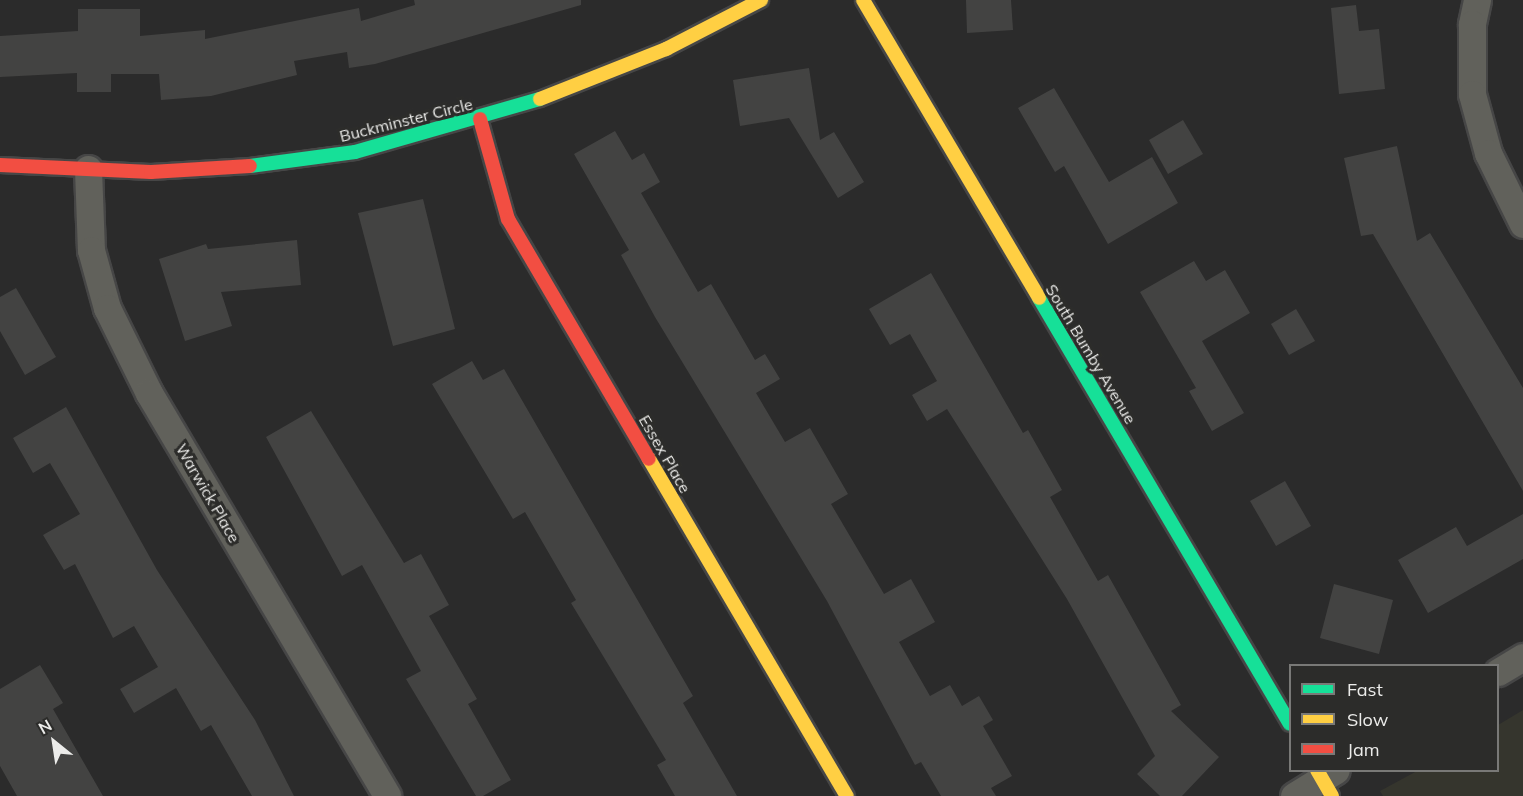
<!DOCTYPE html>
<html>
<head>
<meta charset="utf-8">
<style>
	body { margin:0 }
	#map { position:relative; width:1523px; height:796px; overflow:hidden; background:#2b2b2b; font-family:Mulish,sans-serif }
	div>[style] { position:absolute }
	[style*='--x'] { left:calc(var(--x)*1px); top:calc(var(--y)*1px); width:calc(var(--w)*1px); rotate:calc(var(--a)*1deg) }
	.built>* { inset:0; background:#35352d }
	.building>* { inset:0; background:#434342 }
	.roads { filter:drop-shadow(2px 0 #464646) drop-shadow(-2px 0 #464646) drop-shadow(0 2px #464646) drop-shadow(0 -2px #464646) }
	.street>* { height:27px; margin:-13.5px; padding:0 13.5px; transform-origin:13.5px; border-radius:13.5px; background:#61615b }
	.fast>* { height:14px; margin:-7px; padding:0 7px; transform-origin:7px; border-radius:7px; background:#16e098 }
	.slow>* { height:14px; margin:-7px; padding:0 7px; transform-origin:7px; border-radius:7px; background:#ffcf43 }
	.jam>* { height:14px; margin:-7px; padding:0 7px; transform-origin:7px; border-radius:7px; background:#f24e42 }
	span { translate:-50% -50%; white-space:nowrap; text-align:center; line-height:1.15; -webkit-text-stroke:6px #2c2c2a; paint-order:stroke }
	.street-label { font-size:16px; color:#ececea }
	.legend { position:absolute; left:1289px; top:664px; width:210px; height:108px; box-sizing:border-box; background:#2c2c2a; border:2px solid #797977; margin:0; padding:8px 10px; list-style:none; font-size:18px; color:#ececea }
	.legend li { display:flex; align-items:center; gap:12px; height:30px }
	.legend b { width:30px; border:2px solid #797977 }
	.north { position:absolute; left:24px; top:712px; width:60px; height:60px; -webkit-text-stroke:4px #2c2c2a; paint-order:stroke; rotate:330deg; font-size:16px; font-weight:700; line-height:24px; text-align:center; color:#ececea }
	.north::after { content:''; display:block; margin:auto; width:21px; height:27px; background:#ececea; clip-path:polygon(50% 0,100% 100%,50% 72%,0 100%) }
</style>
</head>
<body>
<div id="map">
	<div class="built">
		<i style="clip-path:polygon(1523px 710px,1523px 796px,1383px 796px,1380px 791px,1417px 771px,1498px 770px,1498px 725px)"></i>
	</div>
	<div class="building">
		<i style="clip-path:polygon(414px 0,581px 0,581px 5px,375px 64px,349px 68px,347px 52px,294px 61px,297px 75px,211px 96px,161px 100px,159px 74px,111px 74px,111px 92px,77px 92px,77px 73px,0 77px,0 36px,78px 31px,78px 9px,140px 9px,140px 36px,205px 30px,205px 39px,359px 8px,361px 21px,415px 5px)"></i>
		<i style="clip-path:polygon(966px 0,1011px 0,1013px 30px,967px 33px)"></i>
		<i style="clip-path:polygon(1356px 5px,1359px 31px,1379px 29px,1385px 89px,1339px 94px,1331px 8px)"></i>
		<i style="clip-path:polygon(809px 68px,820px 140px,834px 132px,864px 182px,838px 198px,789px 118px,740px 126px,733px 80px)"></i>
		<i style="clip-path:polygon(1054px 88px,1109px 182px,1152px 157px,1178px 203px,1108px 244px,1064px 166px,1055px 172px,1018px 108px)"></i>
		<i style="clip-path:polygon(1183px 120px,1203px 154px,1168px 174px,1149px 140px)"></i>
		<i style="clip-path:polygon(615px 131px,632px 160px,644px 153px,660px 182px,641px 193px,698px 292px,711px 284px,755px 360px,765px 354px,780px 379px,756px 393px,785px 442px,810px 428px,848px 494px,831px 504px,884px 594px,911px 579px,935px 622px,899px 642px,930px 696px,950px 685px,962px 706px,979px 696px,993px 720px,983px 726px,1012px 776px,991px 788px,996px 796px,941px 796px,921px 762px,915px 765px,827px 601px,655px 317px,621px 255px,629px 250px,574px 154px)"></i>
		<i style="clip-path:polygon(1397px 146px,1417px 241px,1430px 233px,1523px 388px,1523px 491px,1373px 234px,1361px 236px,1344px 158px)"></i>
		<i style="clip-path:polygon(423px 199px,455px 329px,393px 346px,358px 213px)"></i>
		<i style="clip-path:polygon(297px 240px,301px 285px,221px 292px,232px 326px,185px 341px,159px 259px,206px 244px,208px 249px)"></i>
		<i style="clip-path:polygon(1194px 261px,1206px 281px,1225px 270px,1250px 313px,1202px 341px,1244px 413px,1212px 431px,1189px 391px,1196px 388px,1140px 292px)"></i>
		<i style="clip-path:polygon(931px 273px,1023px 433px,1028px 430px,1062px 490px,1050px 497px,1098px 581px,1108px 575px,1181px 705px,1171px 711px,1219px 757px,1182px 796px,1160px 796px,1137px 774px,1155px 756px,1067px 599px,947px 409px,927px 421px,912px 395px,937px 381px,910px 334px,890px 345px,869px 309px)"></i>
		<i style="clip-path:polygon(16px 288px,56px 357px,25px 375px,0 331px,0 297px)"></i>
		<i style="clip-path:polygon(1296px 309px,1315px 341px,1289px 355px,1271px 324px)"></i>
		<i style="clip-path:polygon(472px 361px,483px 380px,504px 369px,693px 696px,683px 703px,737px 796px,675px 796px,657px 765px,666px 760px,571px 603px,576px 600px,525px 512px,513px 519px,432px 384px)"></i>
		<i style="clip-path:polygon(66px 407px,157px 570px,255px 720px,294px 796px,252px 796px,211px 725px,201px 731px,176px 688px,134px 713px,120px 689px,158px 667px,134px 626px,113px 638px,75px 564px,64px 570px,43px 535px,80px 514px,50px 463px,33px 473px,13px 438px)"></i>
		<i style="clip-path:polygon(311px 411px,404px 563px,421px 554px,449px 605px,429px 616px,477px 699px,468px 704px,511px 780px,483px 796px,476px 796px,406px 679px,421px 671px,362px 565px,342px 576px,266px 437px)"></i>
		<i style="clip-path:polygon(1285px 481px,1311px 526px,1276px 546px,1250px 501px)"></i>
		<i style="clip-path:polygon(1523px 514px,1523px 559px,1428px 613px,1398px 560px,1456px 527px,1467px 546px)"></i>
		<i style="clip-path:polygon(1334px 584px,1393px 600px,1379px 654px,1320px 638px)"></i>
		<i style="clip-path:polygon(40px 665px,63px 703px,53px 709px,103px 796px,17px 796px,0 766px,0 689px)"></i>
	</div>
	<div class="roads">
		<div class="street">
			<i style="--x:1477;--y:0;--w:25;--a:102"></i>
			<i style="--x:1472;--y:24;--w:70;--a:90"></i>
			<i style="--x:1472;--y:94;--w:61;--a:74.8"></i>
			<i style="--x:1488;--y:153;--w:79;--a:63.8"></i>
			<i style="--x:88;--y:169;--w:81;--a:87.9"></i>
			<i style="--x:91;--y:250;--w:60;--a:74.6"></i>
			<i style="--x:107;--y:308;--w:95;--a:63.7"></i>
			<i style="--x:149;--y:393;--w:468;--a:59.4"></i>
			<i style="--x:1498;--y:672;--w:29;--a:-31"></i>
			<i style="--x:1294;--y:796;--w:49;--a:-31.8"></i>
		</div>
		<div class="fast">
			<i style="--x:250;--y:166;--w:106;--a:-7.6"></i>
			<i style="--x:355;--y:152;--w:192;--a:-16"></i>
			<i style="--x:1039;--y:298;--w:494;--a:59.5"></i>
		</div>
		<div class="slow">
			<i style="--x:863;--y:0;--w:346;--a:59.4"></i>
			<i style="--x:540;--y:99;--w:136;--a:-21.6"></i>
			<i style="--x:666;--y:49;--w:107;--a:-27.3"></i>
			<i style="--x:649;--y:459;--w:391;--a:59.6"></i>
			<i style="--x:1317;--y:770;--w:30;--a:60"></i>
		</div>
		<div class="jam">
			<i style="--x:480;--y:119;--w:104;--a:74.4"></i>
			<i style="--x:508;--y:219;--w:278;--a:59.6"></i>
			<i style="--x:0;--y:165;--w:151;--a:2.7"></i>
			<i style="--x:151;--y:172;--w:99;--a:-3.5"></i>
		</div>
	</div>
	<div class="street-label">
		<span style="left:406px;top:120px;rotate:-14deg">Buckminster Circle</span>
		<span style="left:1091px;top:354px;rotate:59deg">South Bumby Avenue</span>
		<span style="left:665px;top:454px;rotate:60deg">Essex Place</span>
		<span style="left:208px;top:493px;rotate:60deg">Warwick Place</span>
	</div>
	<ul class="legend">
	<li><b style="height:8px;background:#16e098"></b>Fast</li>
	<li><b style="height:8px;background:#ffcf43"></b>Slow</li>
	<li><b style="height:8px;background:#f24e42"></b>Jam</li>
	</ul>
	<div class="north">N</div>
</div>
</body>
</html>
